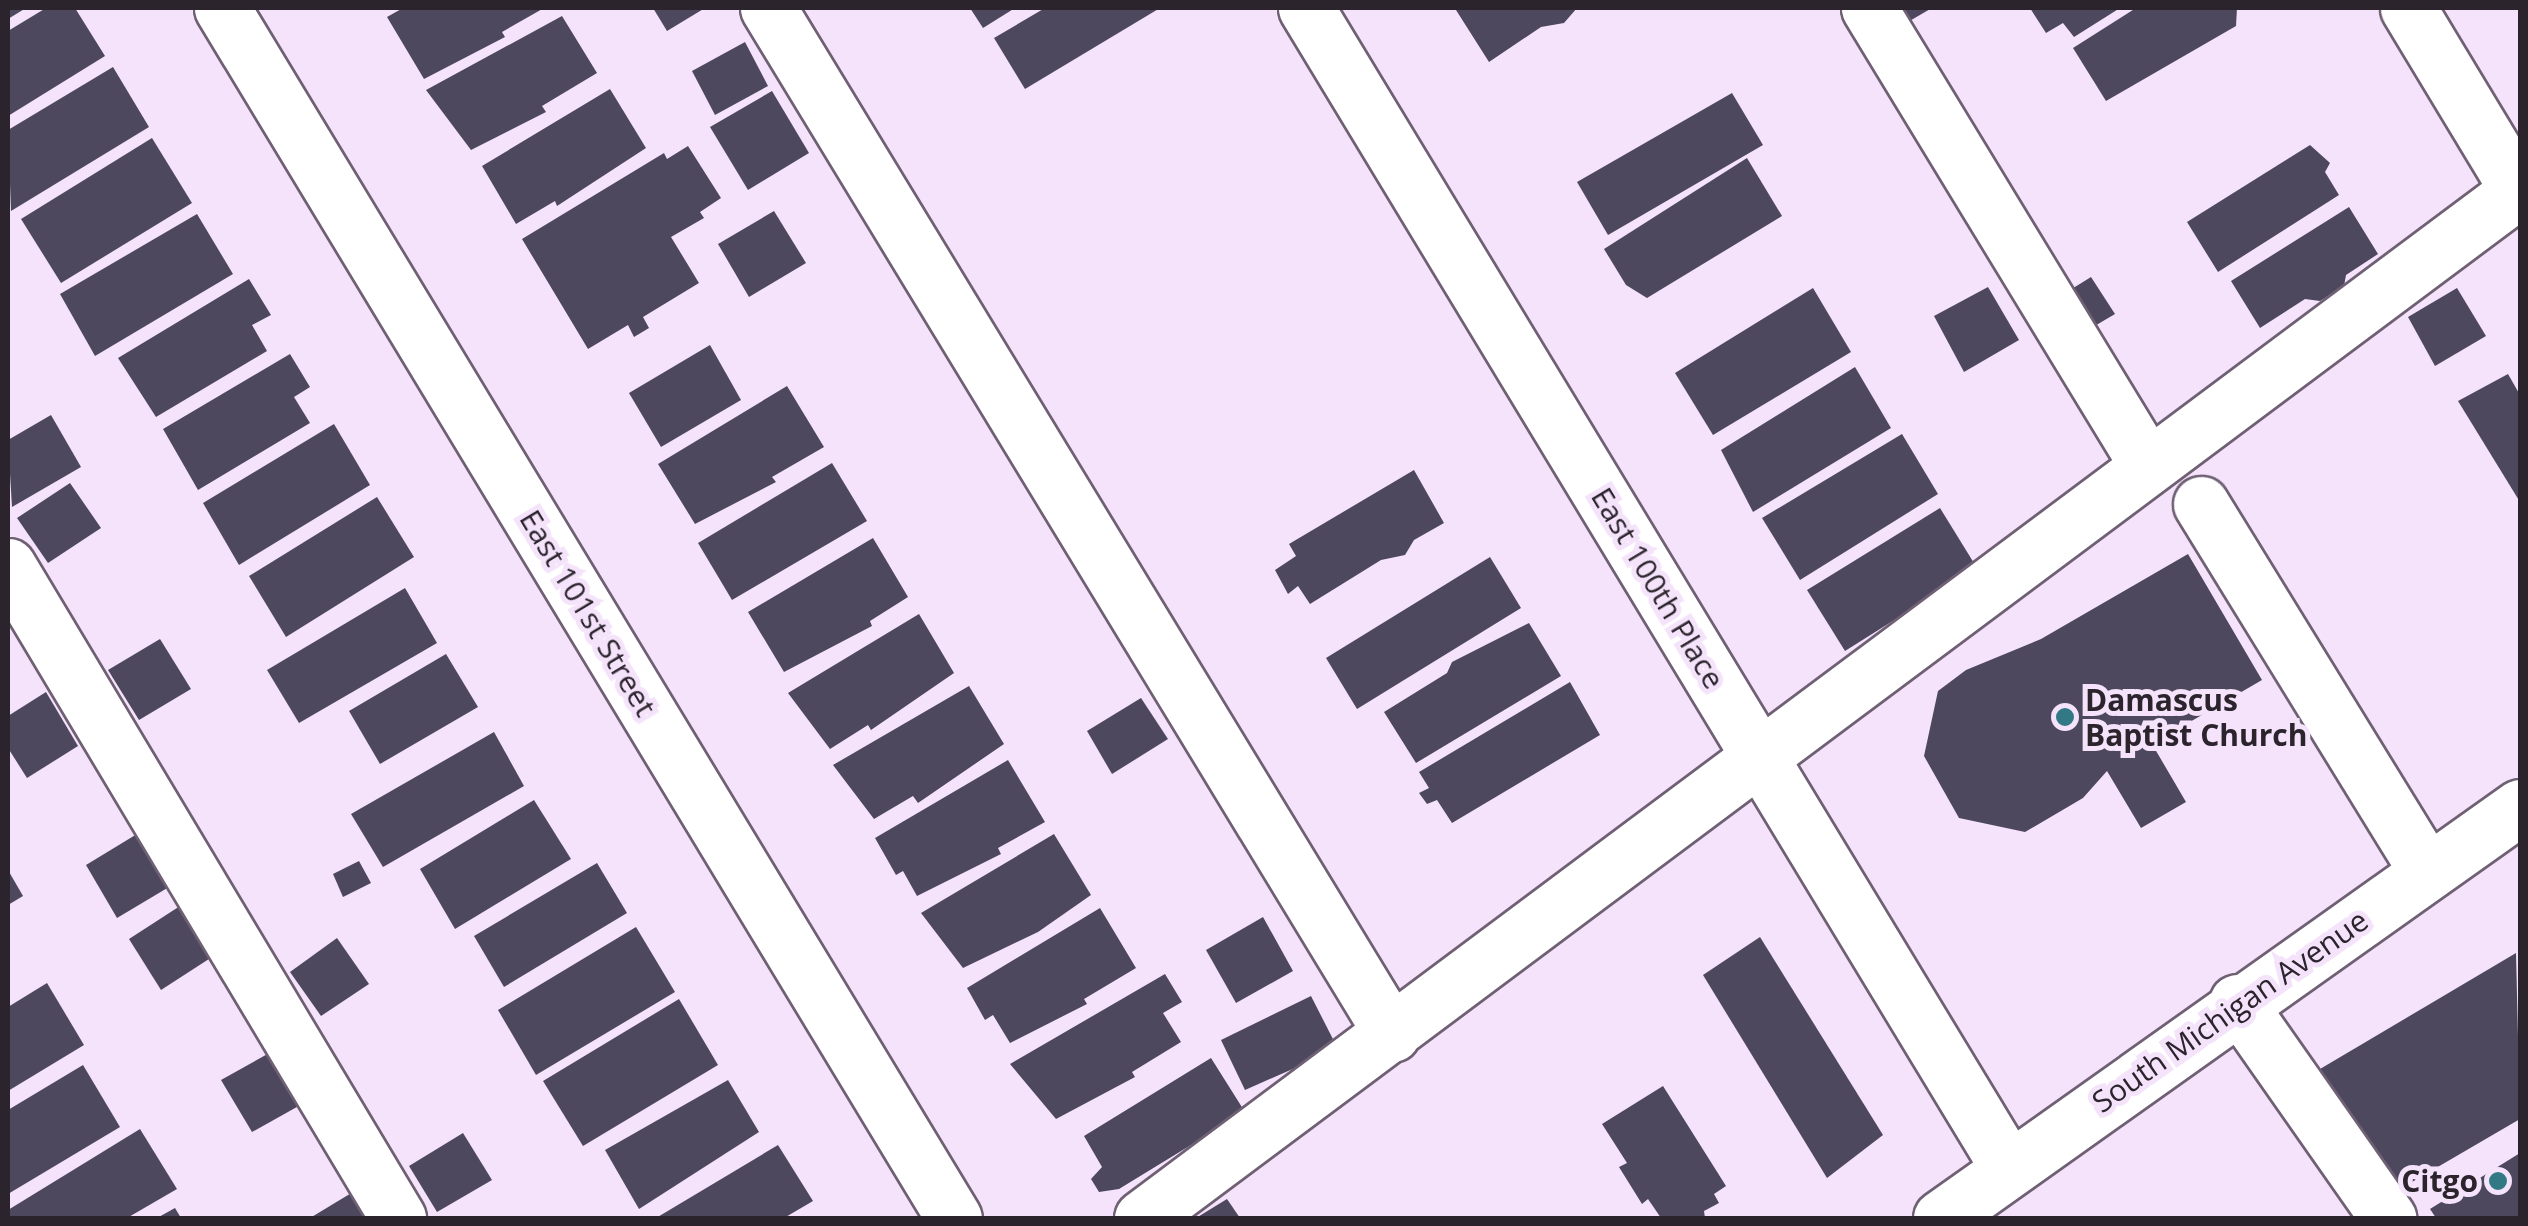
<!DOCTYPE html>
<html>
<head>
<meta charset="utf-8">
<style>
	body { margin:0 }
	#map { position:relative; width:2528px; height:1226px; overflow:hidden; background:#f4e3fa; font-family:"Open Sans",sans-serif }
	div>[style] { position:absolute }
	[style*='--x'] { left:calc(var(--x)*1px); top:calc(var(--y)*1px); width:calc(var(--w)*1px); rotate:calc(var(--a)*1deg) }
	.building>* { inset:0; background:#4e485e }
	.roads { filter:drop-shadow(2px 0 #6f6074) drop-shadow(-2px 0 #6f6074) drop-shadow(0 2px #6f6074) drop-shadow(0 -2px #6f6074) }
	.minor>* { height:55px; margin:-27.5px; padding:0 27.5px; transform-origin:27.5px; border-radius:27.5px; background:#fff }
	.major>* { height:55px; margin:-27.5px; padding:0 27.5px; transform-origin:27.5px; border-radius:27.5px; background:#fff }
	.dots>* { width:28px; height:28px; translate:-50% -50%; box-sizing:border-box; border:5px solid #f4e3fa; border-radius:50% }
	span { translate:-50% -50%; white-space:nowrap; text-align:center; line-height:1.15; -webkit-text-stroke:10px #f4e3fa; paint-order:stroke }
	.street-label { font-size:30px; color:#2b242d }
	.poi-label { font-size:30px; color:#2b242d; font-weight:700 }
	.left { translate:0 -50%; text-align:left }
	.right { translate:-100% -50%; text-align:right }
	.frame { position:absolute; inset:0; border:10px solid #2b242d; pointer-events:none }
</style>
</head>
<body>
<div id="map">
	<div class="building">
		<i style="clip-path:polygon(8px 8px,26px 8px,8px 19px)"></i>
		<i style="clip-path:polygon(46px 8px,75px 8px,105px 56px,8px 116px,8px 31px)"></i>
		<i style="clip-path:polygon(403px 8px,544px 8px,502px 32px,505px 37px,424px 79px,387px 17px)"></i>
		<i style="clip-path:polygon(653px 8px,705px 8px,667px 31px)"></i>
		<i style="clip-path:polygon(970px 8px,1015px 8px,983px 28px)"></i>
		<i style="clip-path:polygon(1045px 8px,1160px 8px,1025px 89px,994px 38px)"></i>
		<i style="clip-path:polygon(1460px 8px,1577px 8px,1564px 23px,1541px 27px,1489px 62px,1456px 10px)"></i>
		<i style="clip-path:polygon(1882px 8px,1932px 8px,1894px 30px)"></i>
		<i style="clip-path:polygon(2030px 8px,2120px 8px,2074px 37px,2063px 23px,2046px 33px)"></i>
		<i style="clip-path:polygon(2136px 8px,2237px 8px,2236px 26px,2106px 101px,2073px 48px)"></i>
		<i style="clip-path:polygon(562px 16px,597px 73px,542px 106px,546px 112px,471px 150px,426px 90px)"></i>
		<i style="clip-path:polygon(745px 42px,768px 86px,715px 115px,692px 71px)"></i>
		<i style="clip-path:polygon(113px 67px,149px 127px,11px 211px,8px 130px)"></i>
		<i style="clip-path:polygon(610px 89px,646px 148px,557px 206px,555px 201px,516px 224px,482px 166px)"></i>
		<i style="clip-path:polygon(772px 91px,809px 153px,748px 190px,710px 127px)"></i>
		<i style="clip-path:polygon(1732px 93px,1763px 145px,1608px 235px,1577px 182px)"></i>
		<i style="clip-path:polygon(152px 138px,192px 203px,61px 283px,21px 219px)"></i>
		<i style="clip-path:polygon(2310px 145px,2330px 163px,2325px 172px,2339px 195px,2218px 272px,2187px 222px)"></i>
		<i style="clip-path:polygon(688px 146px,721px 198px,700px 212px,704px 218px,671px 237px,699px 283px,643px 317px,649px 328px,634px 337px,628px 325px,588px 349px,522px 239px,664px 153px,667px 159px)"></i>
		<i style="clip-path:polygon(1747px 158px,1782px 216px,1647px 298px,1626px 285px,1604px 249px)"></i>
		<i style="clip-path:polygon(2349px 207px,2378px 254px,2346px 275px,2344px 286px,2320px 301px,2305px 299px,2260px 328px,2231px 281px)"></i>
		<i style="clip-path:polygon(774px 211px,806px 263px,749px 297px,718px 244px)"></i>
		<i style="clip-path:polygon(197px 214px,233px 274px,95px 356px,60px 294px)"></i>
		<i style="clip-path:polygon(2091px 277px,2115px 314px,2076px 337px,2054px 300px)"></i>
		<i style="clip-path:polygon(249px 279px,271px 315px,252px 325px,267px 351px,156px 417px,118px 358px)"></i>
		<i style="clip-path:polygon(1988px 287px,2019px 340px,1964px 372px,1934px 316px)"></i>
		<i style="clip-path:polygon(1813px 288px,1851px 352px,1713px 435px,1675px 373px)"></i>
		<i style="clip-path:polygon(2457px 288px,2486px 336px,2435px 366px,2408px 317px)"></i>
		<i style="clip-path:polygon(710px 345px,741px 400px,661px 447px,629px 393px)"></i>
		<i style="clip-path:polygon(290px 354px,310px 387px,294px 397px,310px 423px,198px 490px,163px 429px)"></i>
		<i style="clip-path:polygon(1855px 367px,1891px 428px,1753px 512px,1721px 450px)"></i>
		<i style="clip-path:polygon(2508px 374px,2520px 395px,2520px 502px,2458px 401px)"></i>
		<i style="clip-path:polygon(787px 386px,824px 447px,772px 477px,776px 482px,695px 524px,658px 464px)"></i>
		<i style="clip-path:polygon(51px 415px,81px 467px,12px 507px,8px 440px)"></i>
		<i style="clip-path:polygon(334px 424px,370px 485px,239px 565px,203px 503px)"></i>
		<i style="clip-path:polygon(1902px 434px,1938px 494px,1800px 580px,1762px 518px)"></i>
		<i style="clip-path:polygon(832px 463px,867px 521px,732px 600px,698px 543px)"></i>
		<i style="clip-path:polygon(1414px 470px,1444px 523px,1414px 540px,1405px 555px,1381px 560px,1310px 604px,1298px 586px,1288px 594px,1275px 570px,1296px 556px,1289px 544px)"></i>
		<i style="clip-path:polygon(70px 483px,101px 528px,48px 563px,17px 518px)"></i>
		<i style="clip-path:polygon(377px 497px,414px 557px,286px 637px,249px 576px)"></i>
		<i style="clip-path:polygon(1940px 508px,1977px 568px,1845px 651px,1807px 590px)"></i>
		<i style="clip-path:polygon(873px 538px,908px 597px,870px 621px,872px 626px,784px 672px,748px 612px)"></i>
		<i style="clip-path:polygon(2188px 554px,2262px 680px,2152px 744px,2186px 802px,2141px 828px,2107px 771px,2083px 798px,2025px 832px,1959px 818px,1924px 756px,1938px 691px,1966px 670px,2041px 639px)"></i>
		<i style="clip-path:polygon(1490px 557px,1521px 608px,1357px 709px,1326px 658px)"></i>
		<i style="clip-path:polygon(405px 588px,437px 643px,299px 723px,267px 670px)"></i>
		<i style="clip-path:polygon(919px 614px,954px 673px,871px 730px,868px 725px,830px 749px,788px 693px)"></i>
		<i style="clip-path:polygon(1529px 623px,1561px 676px,1416px 763px,1384px 712px,1447px 673px,1452px 662px)"></i>
		<i style="clip-path:polygon(160px 639px,191px 689px,139px 720px,108px 670px)"></i>
		<i style="clip-path:polygon(446px 654px,478px 707px,380px 764px,349px 711px)"></i>
		<i style="clip-path:polygon(1570px 682px,1600px 735px,1452px 823px,1437px 800px,1427px 804px,1419px 793px,1429px 788px,1419px 772px)"></i>
		<i style="clip-path:polygon(969px 686px,1004px 744px,918px 803px,913px 796px,874px 819px,833px 765px)"></i>
		<i style="clip-path:polygon(46px 692px,78px 746px,27px 778px,8px 748px,8px 716px)"></i>
		<i style="clip-path:polygon(1141px 698px,1168px 739px,1112px 774px,1087px 731px)"></i>
		<i style="clip-path:polygon(494px 732px,524px 786px,383px 867px,351px 814px)"></i>
		<i style="clip-path:polygon(1008px 760px,1045px 822px,998px 848px,1001px 854px,917px 896px,903px 871px,896px 875px,875px 838px)"></i>
		<i style="clip-path:polygon(534px 800px,571px 859px,455px 929px,420px 869px)"></i>
		<i style="clip-path:polygon(137px 834px,169px 887px,117px 918px,86px 865px)"></i>
		<i style="clip-path:polygon(1054px 834px,1091px 895px,1038px 932px,963px 968px,921px 913px)"></i>
		<i style="clip-path:polygon(359px 861px,371px 883px,343px 897px,333px 874px)"></i>
		<i style="clip-path:polygon(597px 863px,627px 913px,504px 987px,474px 936px)"></i>
		<i style="clip-path:polygon(8px 870px,23px 896px,8px 905px)"></i>
		<i style="clip-path:polygon(180px 906px,212px 957px,161px 990px,129px 939px)"></i>
		<i style="clip-path:polygon(1100px 908px,1136px 968px,1084px 999px,1087px 1004px,1010px 1043px,993px 1015px,985px 1020px,967px 988px)"></i>
		<i style="clip-path:polygon(1263px 917px,1293px 971px,1236px 1003px,1206px 950px)"></i>
		<i style="clip-path:polygon(636px 927px,675px 992px,536px 1075px,498px 1010px)"></i>
		<i style="clip-path:polygon(1760px 937px,1883px 1135px,1827px 1178px,1703px 975px)"></i>
		<i style="clip-path:polygon(337px 938px,369px 984px,321px 1016px,290px 972px)"></i>
		<i style="clip-path:polygon(2516px 953px,2520px 1119px,2388px 1196px,2315px 1072px)"></i>
		<i style="clip-path:polygon(1165px 974px,1182px 1002px,1163px 1013px,1181px 1042px,1132px 1072px,1135px 1077px,1056px 1119px,1010px 1064px)"></i>
		<i style="clip-path:polygon(47px 983px,84px 1045px,8px 1091px,8px 1007px)"></i>
		<i style="clip-path:polygon(1311px 996px,1338px 1049px,1245px 1090px,1221px 1040px)"></i>
		<i style="clip-path:polygon(679px 999px,718px 1065px,583px 1146px,543px 1081px)"></i>
		<i style="clip-path:polygon(273px 1051px,304px 1103px,252px 1132px,221px 1080px)"></i>
		<i style="clip-path:polygon(1211px 1058px,1245px 1112px,1119px 1189px,1099px 1192px,1091px 1179px,1102px 1167px,1084px 1136px)"></i>
		<i style="clip-path:polygon(83px 1065px,120px 1127px,8px 1194px,8px 1110px)"></i>
		<i style="clip-path:polygon(728px 1080px,759px 1132px,639px 1209px,605px 1150px)"></i>
		<i style="clip-path:polygon(1663px 1086px,1726px 1186px,1714px 1194px,1719px 1203px,1704px 1211px,1705px 1218px,1661px 1218px,1648px 1199px,1642px 1204px,1619px 1167px,1627px 1163px,1602px 1124px)"></i>
		<i style="clip-path:polygon(140px 1129px,177px 1189px,127px 1218px,8px 1218px,8px 1210px)"></i>
		<i style="clip-path:polygon(463px 1133px,492px 1180px,437px 1212px,409px 1166px)"></i>
		<i style="clip-path:polygon(778px 1145px,813px 1201px,784px 1218px,656px 1218px)"></i>
		<i style="clip-path:polygon(2520px 1153px,2520px 1218px,2436px 1218px,2430px 1209px)"></i>
		<i style="clip-path:polygon(353px 1192px,370px 1218px,310px 1218px)"></i>
		<i style="clip-path:polygon(1227px 1199px,1240px 1218px,1196px 1218px)"></i>
		<i style="clip-path:polygon(175px 1208px,181px 1218px,157px 1218px)"></i>
	</div>
	<div class="roads">
		<div class="minor">
			<i style="--x:222;--y:8;--w:1414;--a:58.83"></i>
			<i style="--x:768;--y:8;--w:1201;--a:58.69"></i>
			<i style="--x:1306;--y:8;--w:1357;--a:58.8"></i>
			<i style="--x:1869;--y:8;--w:533;--a:58.67"></i>
			<i style="--x:2408;--y:8;--w:217;--a:58.9"></i>
			<i style="--x:2201;--y:504;--w:432;--a:58.4"></i>
			<i style="--x:8;--y:566;--w:760;--a:59.11"></i>
			<i style="--x:2237;--y:1002;--w:264;--a:55"></i>
			<i style="--x:1142;--y:1218;--w:1720;--a:-36.75"></i>
		</div>
		<div class="major">
			<i style="--x:1941;--y:1218;--w:710;--a:-35.37"></i>
		</div>
	</div>
	<div class="dots">
		<i style="left:2065px;top:717px;background:#337985"></i>
		<i style="left:2498px;top:1181px;background:#337985"></i>
	</div>
	<div class="street-label">
		<span style="left:1658px;top:588px;rotate:59deg">East 100th Place</span>
		<span style="left:588px;top:613px;rotate:59deg">East 101st Street</span>
		<span style="left:2230px;top:1011px;rotate:-35deg">South Michigan Avenue</span>
	</div>
	<div class="poi-label">
		<span class="left" style="left:2085px;top:717px">Damascus<br>Baptist Church</span>
		<span class="right" style="left:2478px;top:1181px">Citgo</span>
	</div>
	<div class="frame"></div>
</div>
</body>
</html>
